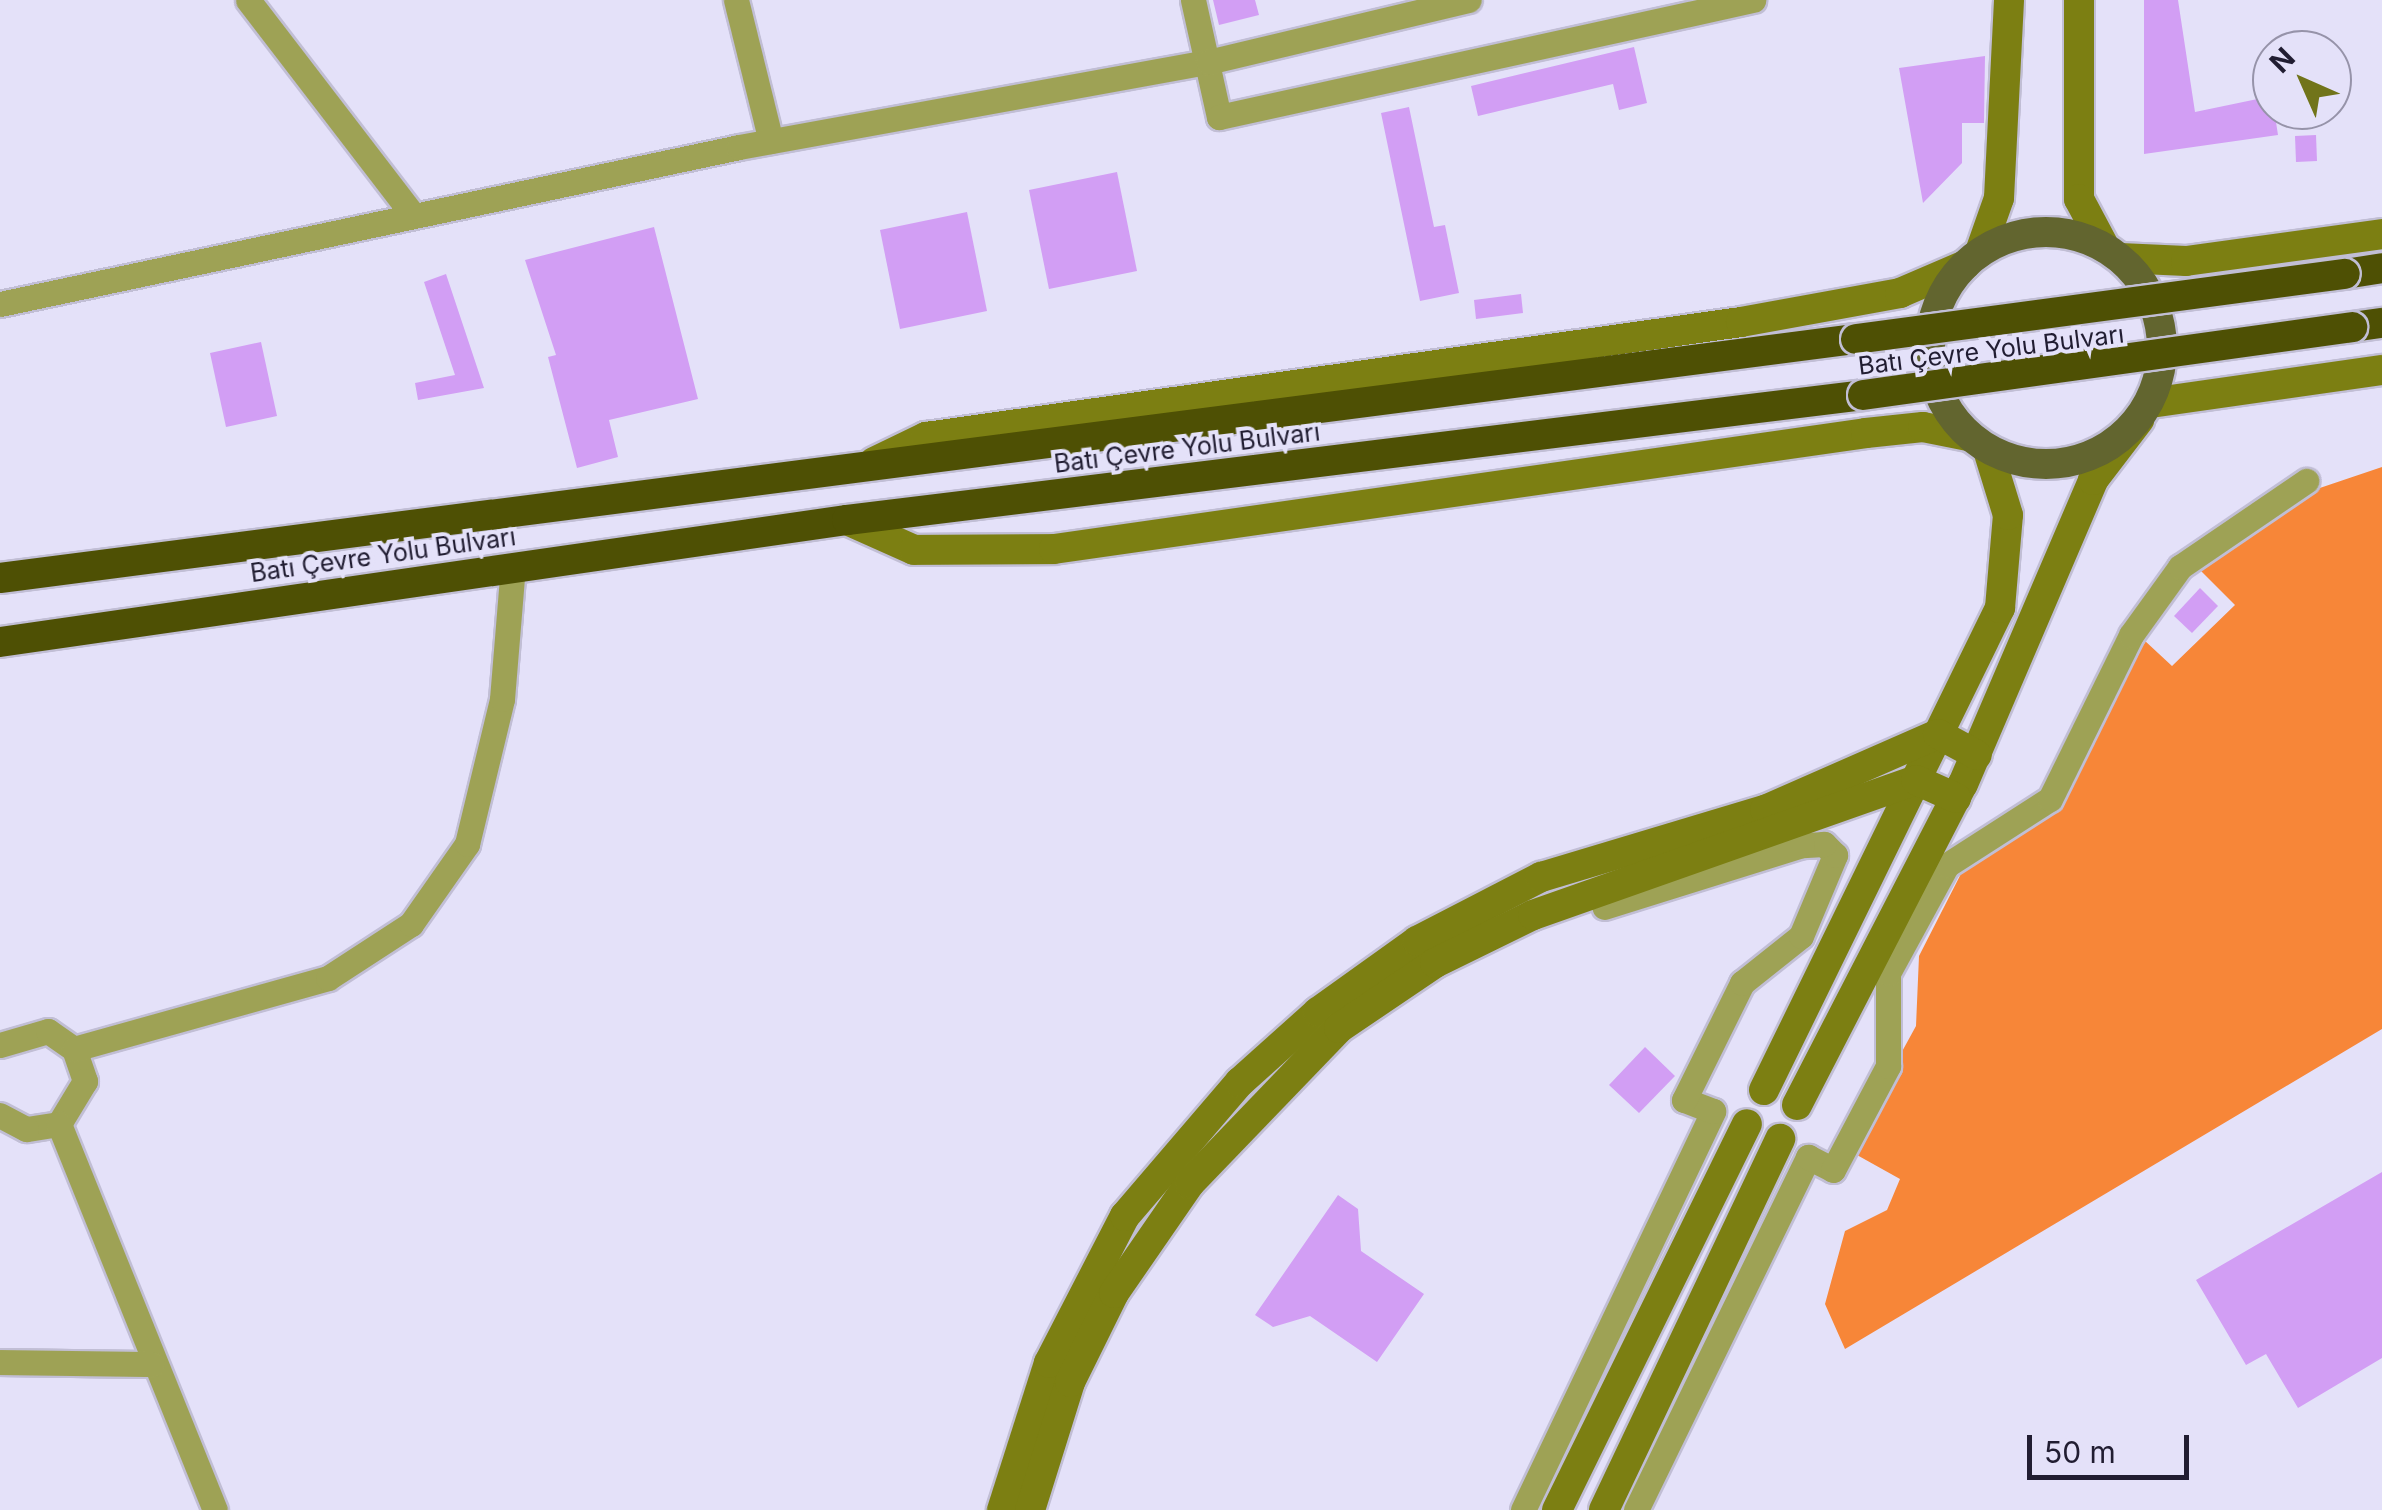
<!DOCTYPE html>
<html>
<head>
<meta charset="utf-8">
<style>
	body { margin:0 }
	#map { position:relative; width:2382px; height:1510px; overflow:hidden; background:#e4e1f9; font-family:Inter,sans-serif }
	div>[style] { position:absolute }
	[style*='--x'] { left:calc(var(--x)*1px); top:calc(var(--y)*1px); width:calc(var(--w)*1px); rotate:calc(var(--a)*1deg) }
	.forest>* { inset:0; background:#f78638 }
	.building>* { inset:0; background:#d29ef4 }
	.roads { filter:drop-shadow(2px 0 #c1bed5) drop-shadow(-2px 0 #c1bed5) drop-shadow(0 2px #c1bed5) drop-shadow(0 -2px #c1bed5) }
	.street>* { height:25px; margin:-12.5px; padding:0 12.5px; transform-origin:12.5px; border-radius:12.5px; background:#9ea255 }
	.secondary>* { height:30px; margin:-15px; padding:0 15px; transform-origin:15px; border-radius:15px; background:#7c7f12 }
	.primary>* { height:30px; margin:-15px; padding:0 15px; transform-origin:15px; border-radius:15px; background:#62652f }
	.primary>.ring { margin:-15px; padding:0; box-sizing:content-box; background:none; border:30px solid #62652f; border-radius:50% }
	.highway>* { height:30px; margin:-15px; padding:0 15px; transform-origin:15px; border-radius:15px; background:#4e5004 }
	.bridges { filter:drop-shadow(2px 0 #c1bed5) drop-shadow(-2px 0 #c1bed5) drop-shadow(0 2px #c1bed5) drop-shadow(0 -2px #c1bed5) }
	.highway-bridge>* { height:30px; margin:-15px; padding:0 15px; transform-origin:15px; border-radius:15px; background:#4e5004 }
	span { translate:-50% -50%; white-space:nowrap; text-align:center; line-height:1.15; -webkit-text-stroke:8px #e4e1f9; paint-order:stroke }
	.street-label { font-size:25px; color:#211d32 }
	.north { position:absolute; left:2252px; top:30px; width:100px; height:100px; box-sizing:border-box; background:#e4e1f9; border:2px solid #9693a9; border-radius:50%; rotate:315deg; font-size:28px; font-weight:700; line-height:40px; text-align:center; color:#211d32 }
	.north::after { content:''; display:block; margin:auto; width:35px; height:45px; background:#71741a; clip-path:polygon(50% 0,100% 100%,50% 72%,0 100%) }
	.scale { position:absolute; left:2027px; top:1435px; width:162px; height:45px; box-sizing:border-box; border:5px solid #211d32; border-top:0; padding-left:12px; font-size:30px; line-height:35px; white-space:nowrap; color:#211d32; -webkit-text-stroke:8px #e4e1f9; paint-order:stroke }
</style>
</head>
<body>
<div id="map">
	<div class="forest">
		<i style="clip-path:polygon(2382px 467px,2382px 1029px,1845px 1349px,1825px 1304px,1845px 1231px,1887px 1210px,1900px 1179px,1848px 1150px,1916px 1026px,1919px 956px,1967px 862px,2081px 753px,2144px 640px,2172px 666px,2235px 605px,2201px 571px,2305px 493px)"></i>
	</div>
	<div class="building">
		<i style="clip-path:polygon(1213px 0,1255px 0,1259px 15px,1219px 25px)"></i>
		<i style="clip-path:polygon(2144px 0,2178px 0,2195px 112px,2272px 96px,2278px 135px,2144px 154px)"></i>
		<i style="clip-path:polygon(1634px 47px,1647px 103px,1619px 110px,1613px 84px,1478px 116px,1471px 86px)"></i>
		<i style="clip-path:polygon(1985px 56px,1984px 123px,1962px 123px,1962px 163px,1923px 203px,1899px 68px)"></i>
		<i style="clip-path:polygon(1409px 107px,1434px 227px,1445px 225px,1459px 293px,1420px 301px,1381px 113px)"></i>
		<i style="clip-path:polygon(2316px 135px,2317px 161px,2296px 162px,2295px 136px)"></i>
		<i style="clip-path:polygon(1117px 172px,1137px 271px,1049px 289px,1029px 190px)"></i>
		<i style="clip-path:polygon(967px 212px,987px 311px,900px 329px,880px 230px)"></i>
		<i style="clip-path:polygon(654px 227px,698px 399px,609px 420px,618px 457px,577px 468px,548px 357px,556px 355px,525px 260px)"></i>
		<i style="clip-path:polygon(446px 274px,484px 388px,418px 400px,415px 383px,455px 375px,424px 282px)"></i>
		<i style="clip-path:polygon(1521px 294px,1523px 313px,1476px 319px,1474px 300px)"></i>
		<i style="clip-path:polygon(261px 342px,277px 416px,226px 427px,210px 353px)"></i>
		<i style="clip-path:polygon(2200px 588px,2218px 606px,2192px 633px,2174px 616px)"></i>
		<i style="clip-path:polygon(1645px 1047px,1675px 1076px,1639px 1113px,1609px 1085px)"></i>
		<i style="clip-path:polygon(2382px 1172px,2382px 1358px,2298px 1408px,2266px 1354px,2246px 1365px,2196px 1280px)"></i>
		<i style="clip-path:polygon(1338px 1195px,1358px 1209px,1361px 1251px,1424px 1294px,1377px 1362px,1310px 1316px,1273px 1327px,1255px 1315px)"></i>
	</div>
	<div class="roads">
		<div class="street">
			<i style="--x:248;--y:0;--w:270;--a:52.5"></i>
			<i style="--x:736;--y:0;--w:145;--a:76.1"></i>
			<i style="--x:1193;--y:0;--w:120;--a:77.5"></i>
			<i style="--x:1219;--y:117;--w:547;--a:-12.36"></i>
			<i style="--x:0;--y:304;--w:755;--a:-11.99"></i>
			<i style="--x:739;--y:147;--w:477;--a:-10.3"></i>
			<i style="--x:1208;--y:62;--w:268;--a:-13.4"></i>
			<i style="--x:0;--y:1045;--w:50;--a:-16.3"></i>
			<i style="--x:48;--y:1031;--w:32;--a:35"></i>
			<i style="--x:74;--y:1049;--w:34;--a:71"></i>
			<i style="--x:85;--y:1081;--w:50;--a:121.2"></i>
			<i style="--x:59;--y:1124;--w:33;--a:171"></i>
			<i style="--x:26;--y:1129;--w:30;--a:-152"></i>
			<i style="--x:74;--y:1049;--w:264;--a:-15.6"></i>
			<i style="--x:328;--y:978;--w:99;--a:-33"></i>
			<i style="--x:411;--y:924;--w:98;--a:-55"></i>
			<i style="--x:467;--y:844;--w:149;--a:-76.4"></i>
			<i style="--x:502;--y:699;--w:133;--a:-85.3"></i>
			<i style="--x:59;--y:1124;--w:416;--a:68"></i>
			<i style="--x:0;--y:1362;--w:152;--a:0.8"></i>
			<i style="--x:1523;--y:1510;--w:442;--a:-64.5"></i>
			<i style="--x:1713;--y:1111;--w:31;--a:-159"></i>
			<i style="--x:1684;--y:1100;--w:131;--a:-63.6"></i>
			<i style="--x:1742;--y:983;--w:75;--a:-38.5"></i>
			<i style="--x:1801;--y:936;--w:88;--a:-67.2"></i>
			<i style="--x:1835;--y:855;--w:16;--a:-135"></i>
			<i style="--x:1824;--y:844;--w:22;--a:177"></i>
			<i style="--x:1802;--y:845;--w:207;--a:162.6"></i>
			<i style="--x:1636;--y:1510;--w:393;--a:-64"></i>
			<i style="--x:1808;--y:1157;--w:28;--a:27"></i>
			<i style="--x:1833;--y:1170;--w:118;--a:-62.1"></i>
			<i style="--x:1888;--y:1066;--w:93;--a:-90"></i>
			<i style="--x:1888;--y:973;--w:123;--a:-61.4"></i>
			<i style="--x:1947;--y:865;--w:122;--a:-32.7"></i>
			<i style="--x:2050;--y:799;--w:183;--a:-63.7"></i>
			<i style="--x:2131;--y:635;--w:84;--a:-54.2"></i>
			<i style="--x:2180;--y:567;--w:153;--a:-34.3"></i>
		</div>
		<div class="secondary">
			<i style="--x:2079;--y:0;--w:199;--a:90"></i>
			<i style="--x:2079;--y:199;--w:53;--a:62"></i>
			<i style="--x:1980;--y:252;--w:57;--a:-70.6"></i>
			<i style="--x:1999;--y:198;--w:198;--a:-87.1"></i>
			<i style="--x:2120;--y:258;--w:66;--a:2.6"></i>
			<i style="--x:2186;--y:261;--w:198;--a:-7.8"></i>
			<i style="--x:2150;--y:403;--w:234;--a:-8.1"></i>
			<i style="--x:874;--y:462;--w:58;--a:-25.7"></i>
			<i style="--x:926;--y:437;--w:823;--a:-8.03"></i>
			<i style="--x:1741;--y:322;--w:162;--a:-10.3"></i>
			<i style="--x:1900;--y:293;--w:71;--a:-23.3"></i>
			<i style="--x:847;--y:520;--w:73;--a:24.1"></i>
			<i style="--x:914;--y:550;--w:140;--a:-0.4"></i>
			<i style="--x:1054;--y:549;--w:820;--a:-8.13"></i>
			<i style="--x:1866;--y:433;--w:57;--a:-6"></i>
			<i style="--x:1923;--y:427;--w:46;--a:11.3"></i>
			<i style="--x:1764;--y:1090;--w:537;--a:-63.91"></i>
			<i style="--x:2000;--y:608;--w:93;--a:-85.1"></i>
			<i style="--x:2008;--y:515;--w:68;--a:-107.1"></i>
			<i style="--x:1797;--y:1105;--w:361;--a:-62.7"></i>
			<i style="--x:1963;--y:784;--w:331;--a:-66.8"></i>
			<i style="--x:2093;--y:480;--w:76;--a:-52.5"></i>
			<i style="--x:1002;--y:1510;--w:154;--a:-72.3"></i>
			<i style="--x:1049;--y:1363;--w:165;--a:-62.7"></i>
			<i style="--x:1125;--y:1216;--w:177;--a:-49.4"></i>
			<i style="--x:1240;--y:1082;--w:105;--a:-41.9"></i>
			<i style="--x:1318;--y:1012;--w:122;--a:-35.6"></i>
			<i style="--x:1417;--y:941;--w:140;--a:-27.3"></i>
			<i style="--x:1541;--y:877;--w:234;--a:-16.7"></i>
			<i style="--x:1765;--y:810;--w:189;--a:-23.7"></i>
			<i style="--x:1938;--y:734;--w:44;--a:28.3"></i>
			<i style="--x:1030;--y:1510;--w:134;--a:-72.6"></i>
			<i style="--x:1070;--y:1382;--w:99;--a:-63.7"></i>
			<i style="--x:1114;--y:1293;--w:134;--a:-55.4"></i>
			<i style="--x:1190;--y:1183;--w:215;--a:-46.1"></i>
			<i style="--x:1339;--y:1028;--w:116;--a:-34.1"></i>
			<i style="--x:1435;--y:963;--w:109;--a:-26.1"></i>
			<i style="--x:1533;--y:915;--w:406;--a:-19.4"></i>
			<i style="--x:1916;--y:780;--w:44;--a:24.2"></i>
			<i style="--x:1557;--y:1510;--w:430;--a:-63.8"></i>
			<i style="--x:1604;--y:1510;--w:411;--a:-64.6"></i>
		</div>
		<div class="primary">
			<i class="ring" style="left:1930px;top:232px;width:202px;height:202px"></i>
		</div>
		<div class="highway">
			<i style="--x:2345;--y:274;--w:37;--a:-9"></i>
			<i style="--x:2352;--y:327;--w:30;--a:-8"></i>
			<i style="--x:0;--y:578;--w:1871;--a:-7.34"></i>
			<i style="--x:0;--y:642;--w:856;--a:-8.2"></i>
			<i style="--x:847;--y:520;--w:1024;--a:-7.01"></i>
		</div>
	</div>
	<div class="bridges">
		<div class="highway-bridge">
			<i style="--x:1856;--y:339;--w:493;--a:-7.6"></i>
			<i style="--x:1863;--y:395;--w:494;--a:-7.9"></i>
		</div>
	</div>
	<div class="street-label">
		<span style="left:1991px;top:350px;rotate:-7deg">Batı Çevre Yolu Bulvarı</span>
		<span style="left:1187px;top:448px;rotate:-7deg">Batı Çevre Yolu Bulvarı</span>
		<span style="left:383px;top:555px;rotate:-8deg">Batı Çevre Yolu Bulvarı</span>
	</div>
	<div class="north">N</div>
	<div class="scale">50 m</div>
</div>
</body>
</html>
